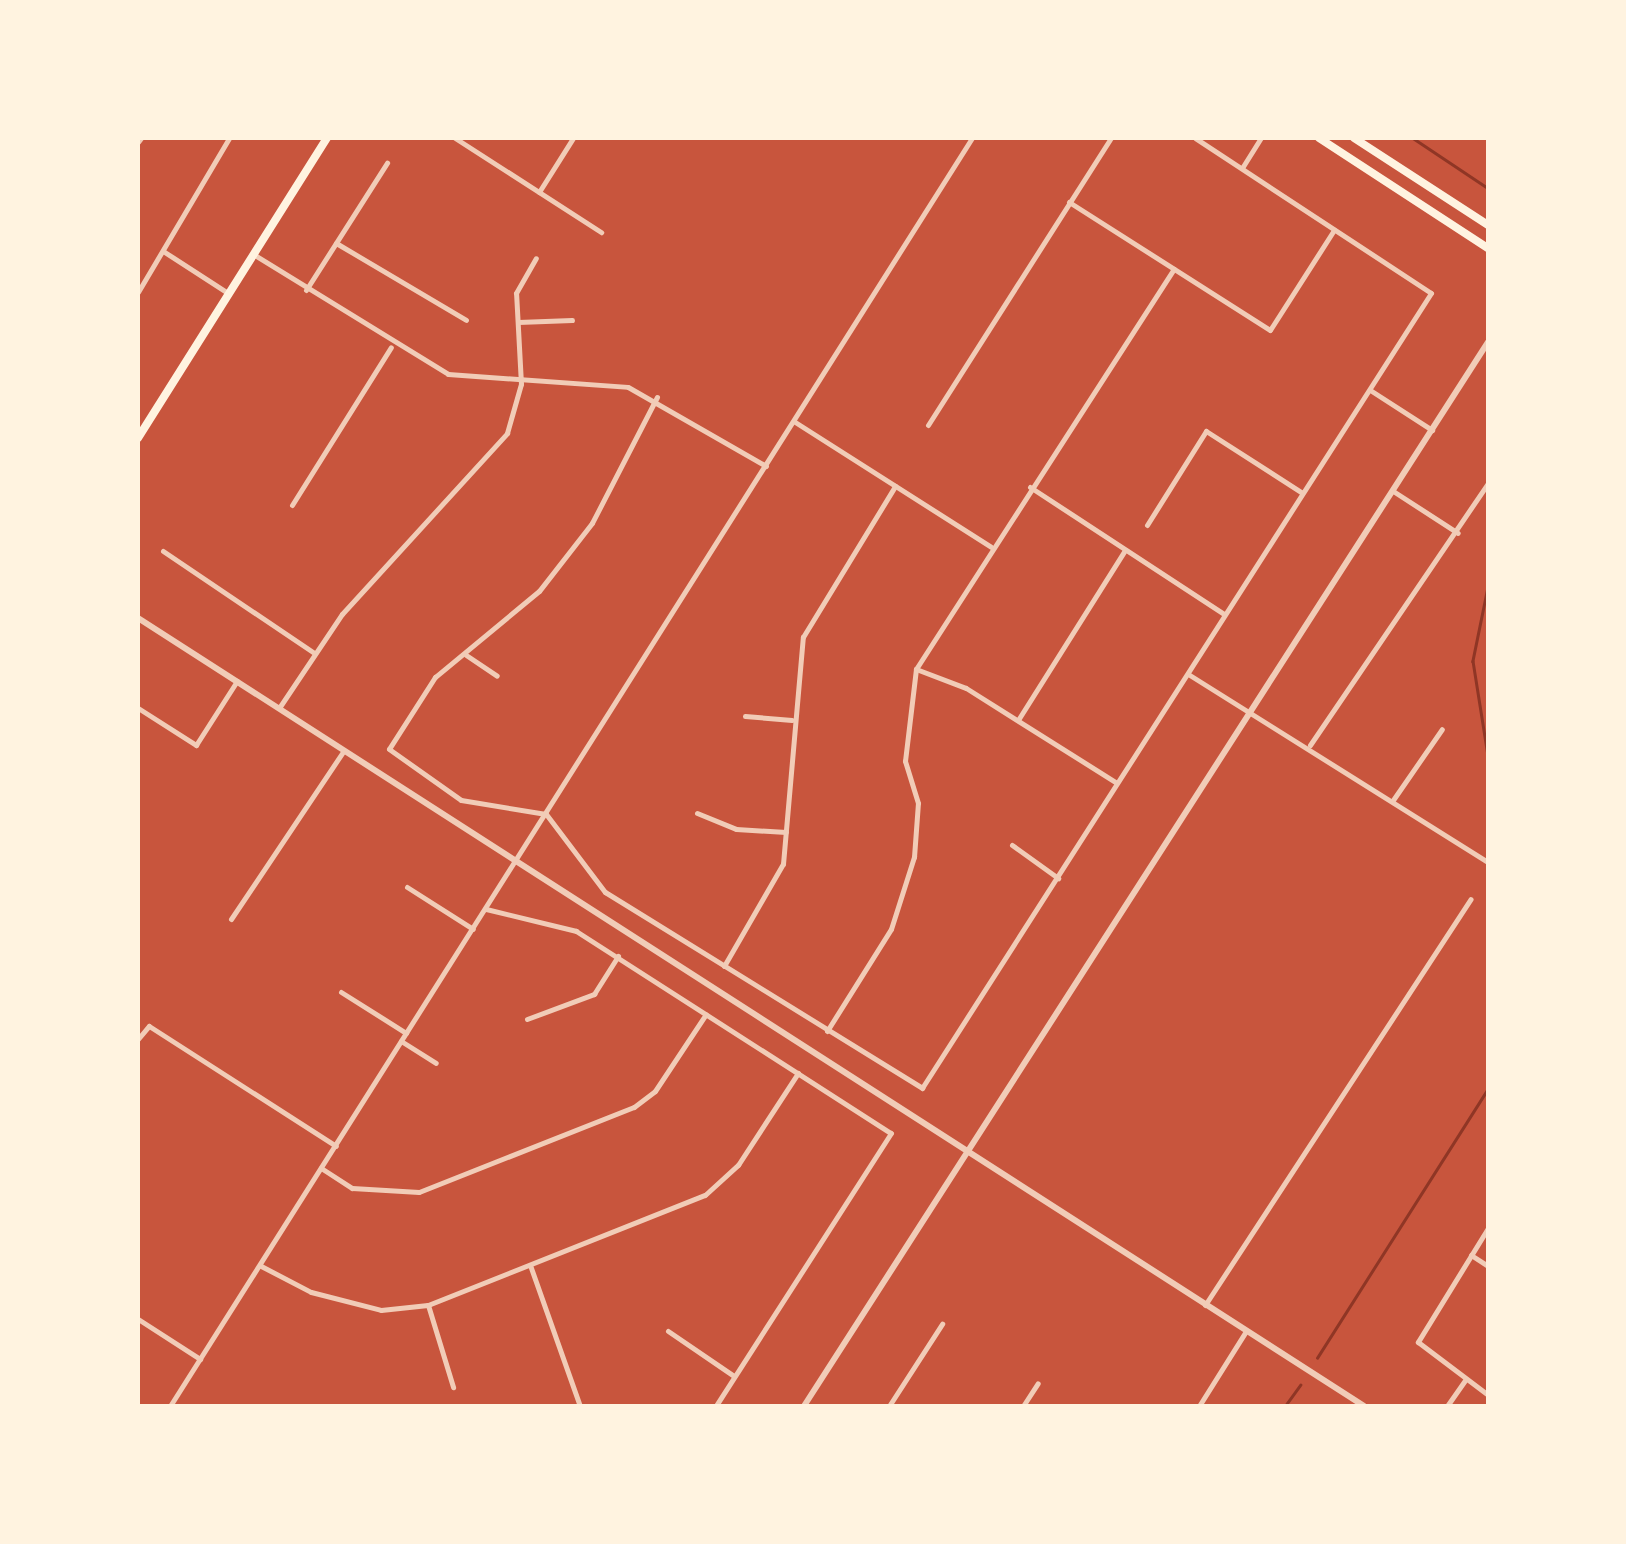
<!DOCTYPE html>
<html>
<head>
<meta charset="utf-8">
<style>
	body { margin:0 }
	#map { position:relative; width:1626px; height:1544px; overflow:hidden; background:#c8553d; font-family:Karla,sans-serif }
	div>[style] { position:absolute }
	[style*='--x'] { left:calc(var(--x)*1px); top:calc(var(--y)*1px); width:calc(var(--w)*1px); rotate:calc(var(--a)*1deg) }
	.stream>* { height:2.5px; margin:-1.25px; padding:0 1.25px; transform-origin:1.25px; border-radius:1.25px; background:#8f3625 }
	.minor>* { height:5px; margin:-2.5px; padding:0 2.5px; transform-origin:2.5px; border-radius:2.5px; background:#f1ccb7 }
	.tertiary>* { height:6px; margin:-3px; padding:0 3px; transform-origin:3px; border-radius:3px; background:#f1ccb7 }
	.primary>* { height:8px; margin:-4px; padding:0 4px; transform-origin:4px; border-radius:4px; background:#fff3e0 }
	span { translate:-50% -50%; white-space:nowrap; text-align:center; line-height:1.15; -webkit-text-stroke:9px #fff3e0; paint-order:stroke }
	.frame { position:absolute; inset:0; border:140px solid #fff3e0; pointer-events:none }
</style>
</head>
<body>
<div id="map">
	<div class="stream">
		<i style="--x:1413;--y:138;--w:90;--a:33.7"></i>
		<i style="--x:1488;--y:587;--w:76;--a:101.5"></i>
		<i style="--x:1473;--y:661;--w:96;--a:81"></i>
		<i style="--x:1317;--y:1358;--w:319;--a:-57.6"></i>
		<i style="--x:1285;--y:1406;--w:26;--a:-54"></i>
	</div>
	<div class="minor">
		<i style="--x:455;--y:138;--w:174;--a:32.8"></i>
		<i style="--x:138;--y:142;--w:5;--a:-53"></i>
		<i style="--x:1242;--y:168;--w:36;--a:-58"></i>
		<i style="--x:539;--y:192;--w:64;--a:-57.8"></i>
		<i style="--x:1069;--y:202;--w:238;--a:32.5"></i>
		<i style="--x:1270;--y:330;--w:119;--a:-57.4"></i>
		<i style="--x:336;--y:243;--w:151;--a:30.6"></i>
		<i style="--x:163;--y:251;--w:77;--a:32.9"></i>
		<i style="--x:253;--y:254;--w:229;--a:31.6"></i>
		<i style="--x:448;--y:374;--w:180;--a:4.1"></i>
		<i style="--x:628;--y:387;--w:159;--a:29.8"></i>
		<i style="--x:306;--y:290;--w:151;--a:-57.5"></i>
		<i style="--x:138;--y:292;--w:179;--a:-59.4"></i>
		<i style="--x:518;--y:322;--w:54;--a:-2.1"></i>
		<i style="--x:1370;--y:390;--w:74;--a:32.8"></i>
		<i style="--x:657;--y:397;--w:142;--a:117.3"></i>
		<i style="--x:592;--y:523;--w:86;--a:127.9"></i>
		<i style="--x:539;--y:591;--w:135;--a:140.4"></i>
		<i style="--x:435;--y:677;--w:85;--a:122.6"></i>
		<i style="--x:389;--y:749;--w:88;--a:35.3"></i>
		<i style="--x:461;--y:800;--w:86;--a:9.4"></i>
		<i style="--x:546;--y:814;--w:98;--a:52.9"></i>
		<i style="--x:605;--y:892;--w:373;--a:31.7"></i>
		<i style="--x:922;--y:1088;--w:944;--a:-57.37"></i>
		<i style="--x:1431;--y:293;--w:282;--a:-146.7"></i>
		<i style="--x:795;--y:422;--w:232;--a:32.5"></i>
		<i style="--x:928;--y:425;--w:340;--a:-57.5"></i>
		<i style="--x:1030;--y:487;--w:232;--a:33.2"></i>
		<i style="--x:1393;--y:491;--w:77;--a:32.9"></i>
		<i style="--x:292;--y:505;--w:186;--a:-57.9"></i>
		<i style="--x:1147;--y:525;--w:111;--a:-57.9"></i>
		<i style="--x:1206;--y:431;--w:113;--a:32.7"></i>
		<i style="--x:163;--y:551;--w:182;--a:34"></i>
		<i style="--x:466;--y:655;--w:37;--a:34"></i>
		<i style="--x:916;--y:669;--w:53;--a:20.8"></i>
		<i style="--x:966;--y:688;--w:178;--a:32.2"></i>
		<i style="--x:1188;--y:674;--w:354;--a:32.1"></i>
		<i style="--x:138;--y:708;--w:69;--a:32.5"></i>
		<i style="--x:196;--y:745;--w:76;--a:-57.4"></i>
		<i style="--x:279;--y:708;--w:113;--a:-56.2"></i>
		<i style="--x:342;--y:614;--w:245;--a:-47.6"></i>
		<i style="--x:507;--y:433;--w:51;--a:-74.1"></i>
		<i style="--x:521;--y:384;--w:91;--a:-93.1"></i>
		<i style="--x:516;--y:293;--w:40;--a:-60.3"></i>
		<i style="--x:745;--y:716;--w:47;--a:4.9"></i>
		<i style="--x:1018;--y:720;--w:201;--a:-57.8"></i>
		<i style="--x:1310;--y:745;--w:317;--a:-55.8"></i>
		<i style="--x:1393;--y:800;--w:86;--a:-55.4"></i>
		<i style="--x:697;--y:813;--w:42;--a:22.3"></i>
		<i style="--x:736;--y:829;--w:50;--a:3.4"></i>
		<i style="--x:1012;--y:845;--w:57;--a:35.7"></i>
		<i style="--x:407;--y:887;--w:78;--a:32.5"></i>
		<i style="--x:486;--y:909;--w:93;--a:13.7"></i>
		<i style="--x:576;--y:931;--w:374;--a:32.7"></i>
		<i style="--x:891;--y:1133;--w:324;--a:122.7"></i>
		<i style="--x:231;--y:919;--w:203;--a:-56.2"></i>
		<i style="--x:724;--y:966;--w:118;--a:-60"></i>
		<i style="--x:783;--y:864;--w:228;--a:-85"></i>
		<i style="--x:803;--y:637;--w:177;--a:-58.6"></i>
		<i style="--x:341;--y:992;--w:77;--a:32.2"></i>
		<i style="--x:527;--y:1019;--w:72;--a:-20.5"></i>
		<i style="--x:594;--y:994;--w:45;--a:-57.7"></i>
		<i style="--x:827;--y:1031;--w:120;--a:-57.9"></i>
		<i style="--x:891;--y:929;--w:76;--a:-72.3"></i>
		<i style="--x:914;--y:857;--w:54;--a:-85.8"></i>
		<i style="--x:918;--y:803;--w:44;--a:-107.2"></i>
		<i style="--x:905;--y:761;--w:93;--a:-83.2"></i>
		<i style="--x:916;--y:669;--w:476;--a:-57.2"></i>
		<i style="--x:138;--y:1039;--w:17;--a:-50"></i>
		<i style="--x:149;--y:1026;--w:222;--a:32.7"></i>
		<i style="--x:401;--y:1041;--w:41;--a:32.2"></i>
		<i style="--x:321;--y:1168;--w:37;--a:33"></i>
		<i style="--x:352;--y:1188;--w:67;--a:3.4"></i>
		<i style="--x:419;--y:1192;--w:231;--a:-21.6"></i>
		<i style="--x:634;--y:1107;--w:26;--a:-37"></i>
		<i style="--x:655;--y:1091;--w:92;--a:-56.5"></i>
		<i style="--x:1488;--y:1228;--w:134;--a:121.6"></i>
		<i style="--x:1418;--y:1342;--w:88;--a:37.1"></i>
		<i style="--x:1471;--y:1255;--w:20;--a:33"></i>
		<i style="--x:530;--y:1265;--w:150;--a:70.5"></i>
		<i style="--x:261;--y:1266;--w:56;--a:27.5"></i>
		<i style="--x:311;--y:1292;--w:72;--a:14.4"></i>
		<i style="--x:381;--y:1310;--w:47;--a:-6.1"></i>
		<i style="--x:428;--y:1305;--w:298;--a:-21.7"></i>
		<i style="--x:705;--y:1195;--w:45;--a:-42.3"></i>
		<i style="--x:738;--y:1165;--w:110;--a:-56.9"></i>
		<i style="--x:428;--y:1305;--w:86;--a:73"></i>
		<i style="--x:1205;--y:1305;--w:485;--a:-56.8"></i>
		<i style="--x:138;--y:1319;--w:74;--a:32.8"></i>
		<i style="--x:668;--y:1331;--w:80;--a:34.3"></i>
		<i style="--x:170;--y:1406;--w:1500;--a:-57.69"></i>
		<i style="--x:889;--y:1406;--w:98;--a:-57.1"></i>
		<i style="--x:1023;--y:1406;--w:27;--a:-57"></i>
		<i style="--x:1199;--y:1406;--w:89;--a:-57.9"></i>
		<i style="--x:1447;--y:1406;--w:32;--a:-55"></i>
	</div>
	<div class="tertiary">
		<i style="--x:138;--y:618;--w:1457;--a:32.73"></i>
		<i style="--x:804;--y:1406;--w:1265;--a:-57.26"></i>
	</div>
	<div class="primary">
		<i style="--x:1319;--y:138;--w:202;--a:33.1"></i>
		<i style="--x:1354;--y:138;--w:160;--a:33"></i>
		<i style="--x:138;--y:438;--w:355;--a:-57.8"></i>
	</div>
	<div class="frame"></div>
</div>
</body>
</html>
